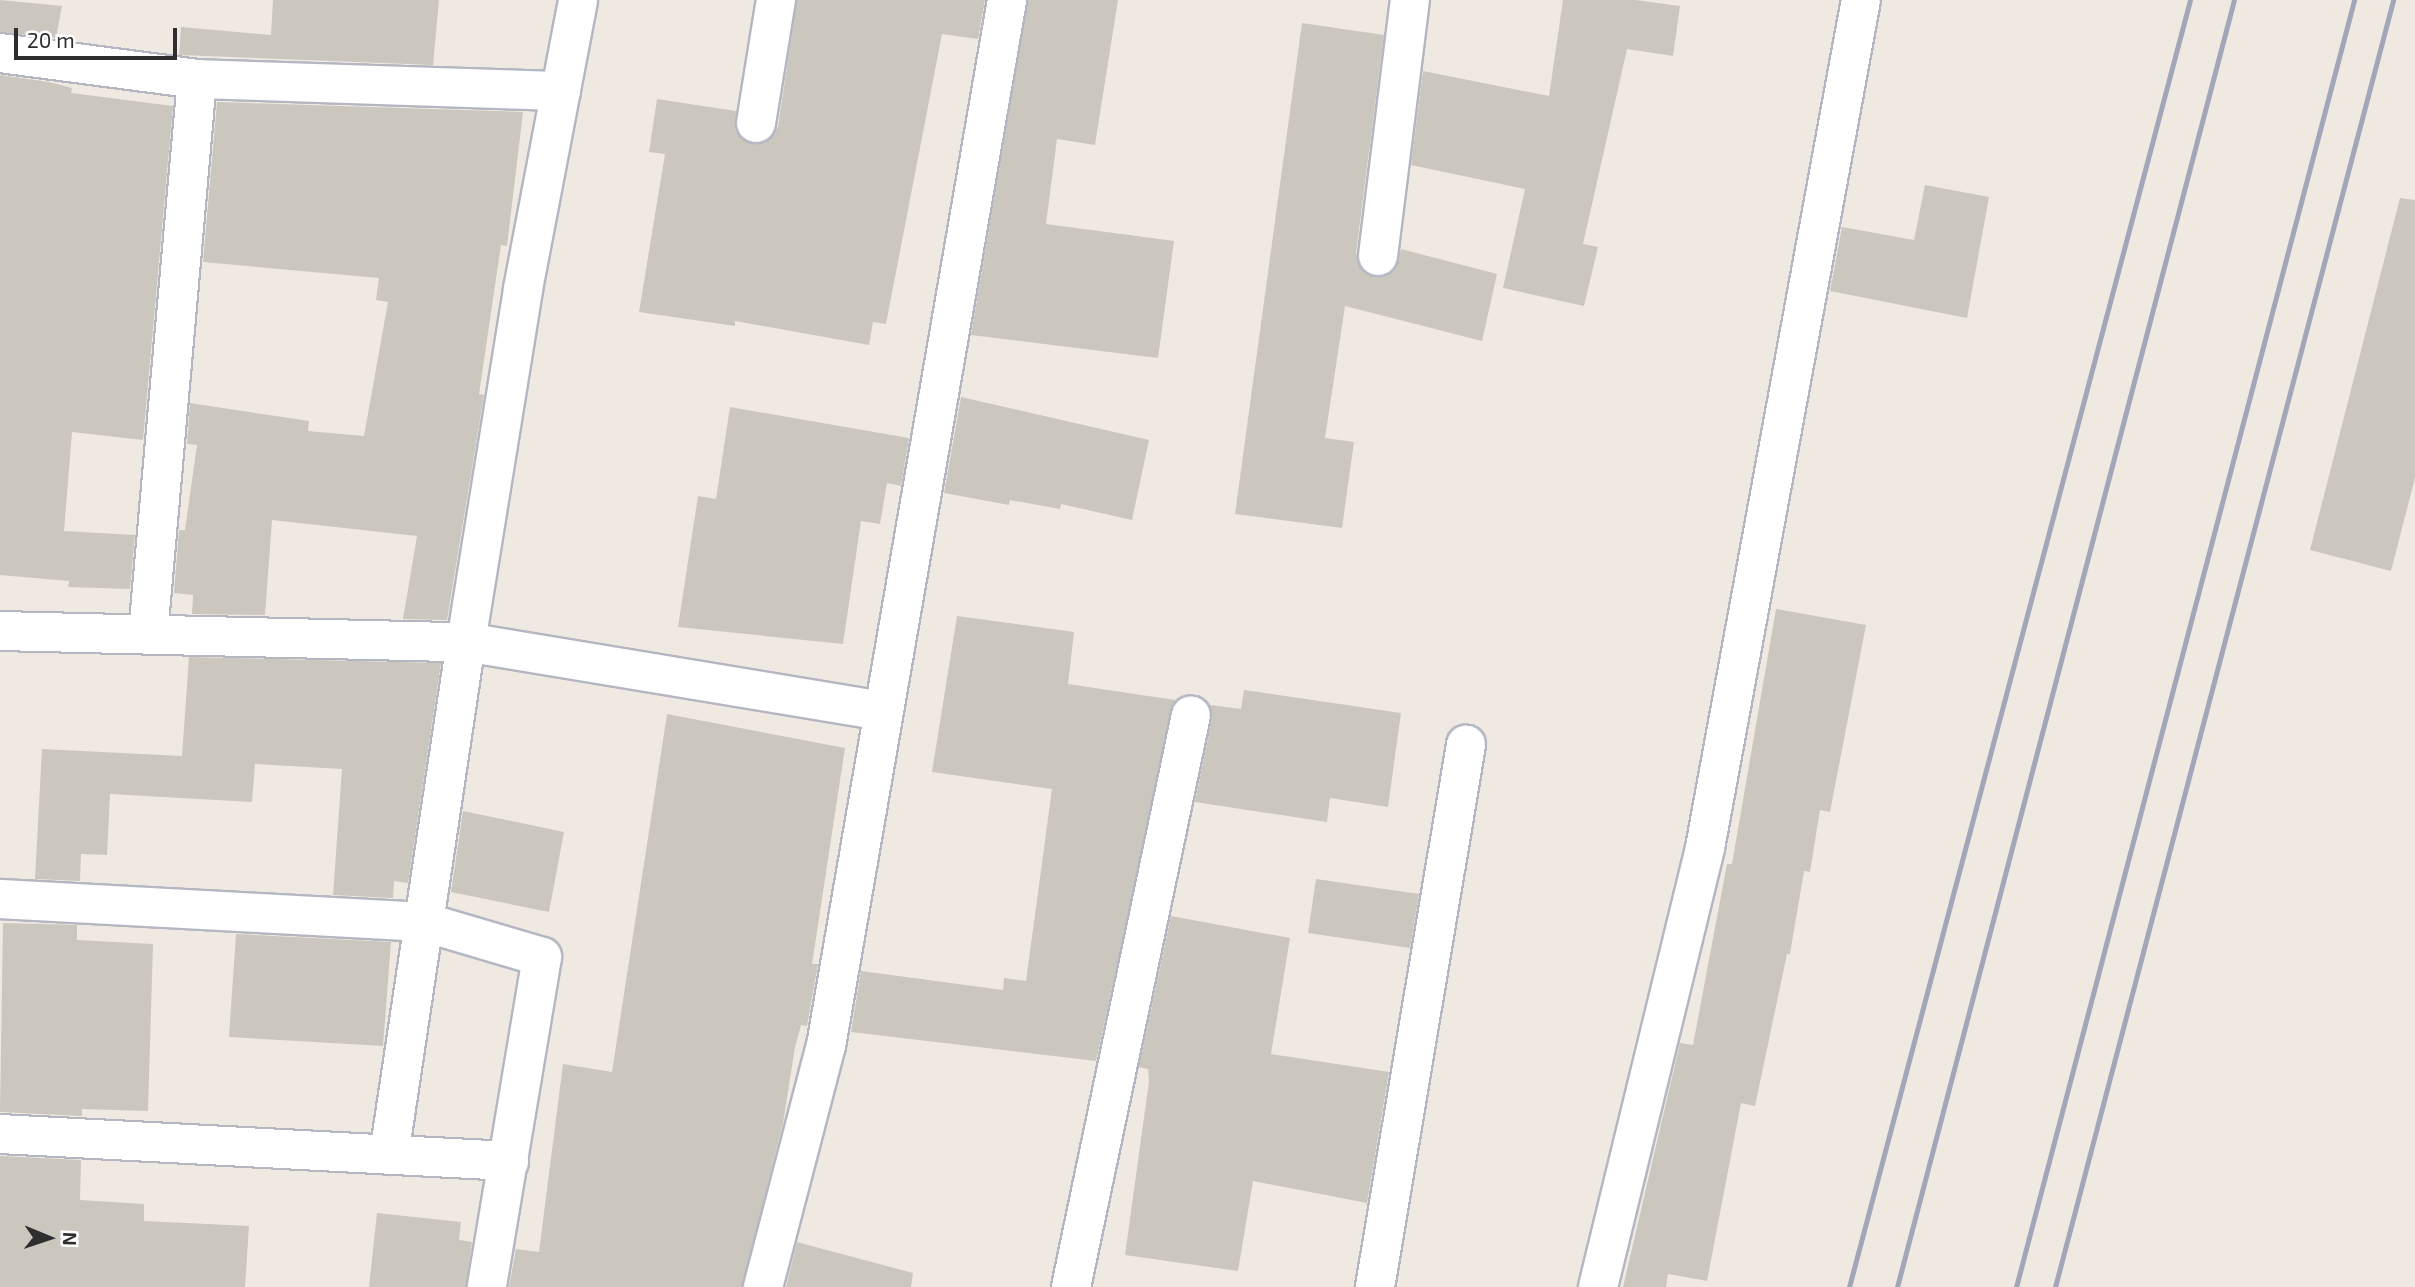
<!DOCTYPE html>
<html>
<head>
<meta charset="utf-8">
<style>
	body { margin:0 }
	#map { position:relative; width:2415px; height:1287px; overflow:hidden; background:#efe9e1; font-family:"Exo 2",sans-serif }
	div>[style] { position:absolute }
	[style*='--x'] { left:calc(var(--x)*1px); top:calc(var(--y)*1px); width:calc(var(--w)*1px); rotate:calc(var(--a)*1deg) }
	.building>* { inset:0; background:#cbc7bf }
	.roads { filter:drop-shadow(2px 0 #b4b7c1) drop-shadow(-2px 0 #b4b7c1) drop-shadow(0 2px #b4b7c1) drop-shadow(0 -2px #b4b7c1) }
	.street>* { height:38px; margin:-19px; padding:0 19px; transform-origin:19px; border-radius:19px; background:#fff }
	.rail>* { height:5px; margin:-2.5px; padding:0 2.5px; transform-origin:2.5px; border-radius:2.5px; background:#a3a6b8 }
	span { translate:-50% -50%; white-space:nowrap; text-align:center; line-height:1.15; -webkit-text-stroke:5px #fff; paint-order:stroke }
	.north { position:absolute; left:14px; top:1203px; width:70px; height:70px; -webkit-text-stroke:5px #fff; paint-order:stroke; rotate:92deg; font-size:19px; font-weight:700; line-height:28px; text-align:center; color:#2e2e2e }
	.north::after { content:''; display:block; margin:auto; width:24px; height:32px; background:#2e2e2e; clip-path:polygon(50% 0,100% 100%,50% 72%,0 100%) }
	.scale { position:absolute; left:14px; top:28px; width:163px; height:32px; box-sizing:border-box; border:4px solid #2e2e2e; border-top:0; padding-left:9px; font-size:21px; line-height:24px; white-space:nowrap; color:#2e2e2e; -webkit-text-stroke:5px #fff; paint-order:stroke }
</style>
</head>
<body>
<div id="map">
	<div class="building">
		<i style="clip-path:polygon(0 0,62px 6px,56px 38px,0 32px)"></i>
		<i style="clip-path:polygon(273px 0,439px 0,433px 65px,179px 55px,181px 27px,271px 35px)"></i>
		<i style="clip-path:polygon(797px 0,985px 0,978px 39px,942px 34px,886px 324px,873px 322px,869px 345px,735px 321px,735px 326px,639px 312px,665px 154px,649px 152px,657px 99px,736px 111px,735px 130px,742px 139px,764px 143px,778px 127px)"></i>
		<i style="clip-path:polygon(1028px 0,1118px 0,1095px 145px,1057px 139px,1046px 224px,1174px 241px,1158px 358px,971px 335px)"></i>
		<i style="clip-path:polygon(1563px 0,1635px 0,1680px 6px,1673px 56px,1627px 49px,1583px 244px,1598px 247px,1584px 306px,1503px 288px,1525px 189px,1411px 165px,1423px 71px,1549px 96px)"></i>
		<i style="clip-path:polygon(1302px 23px,1384px 35px,1356px 253px,1364px 273px,1387px 276px,1396px 269px,1401px 249px,1497px 274px,1482px 341px,1345px 306px,1325px 438px,1354px 442px,1342px 528px,1235px 514px)"></i>
		<i style="clip-path:polygon(0 75px,49px 82px,72px 88px,71px 93px,173px 106px,143px 440px,72px 432px,64px 531px,135px 535px,130px 589px,68px 587px,69px 581px,0 575px)"></i>
		<i style="clip-path:polygon(217px 102px,523px 112px,507px 246px,501px 245px,479px 394px,484px 395px,447px 620px,403px 619px,417px 536px,272px 520px,265px 615px,192px 614px,193px 595px,174px 593px,179px 530px,185px 530px,197px 445px,187px 444px,190px 403px,309px 421px,308px 431px,364px 436px,388px 302px,376px 300px,379px 278px,203px 262px)"></i>
		<i style="clip-path:polygon(1925px 185px,1989px 197px,1967px 318px,1830px 291px,1842px 227px,1914px 240px)"></i>
		<i style="clip-path:polygon(2400px 198px,2415px 200px,2415px 478px,2391px 571px,2310px 550px)"></i>
		<i style="clip-path:polygon(961px 397px,1149px 440px,1132px 520px,1061px 504px,1060px 509px,1010px 500px,1009px 505px,944px 493px)"></i>
		<i style="clip-path:polygon(730px 407px,909px 438px,901px 486px,887px 483px,880px 524px,861px 521px,843px 644px,678px 627px,698px 496px,716px 499px)"></i>
		<i style="clip-path:polygon(1776px 609px,1866px 625px,1830px 812px,1820px 810px,1810px 872px,1804px 871px,1790px 954px,1787px 954px,1755px 1106px,1741px 1103px,1707px 1281px,1668px 1274px,1666px 1287px,1623px 1287px,1680px 1043px,1693px 1045px,1727px 864px,1732px 864px)"></i>
		<i style="clip-path:polygon(957px 616px,1074px 632px,1068px 684px,1175px 700px,1096px 1061px,851px 1032px,861px 971px,1003px 990px,1004px 978px,1026px 981px,1052px 789px,932px 772px)"></i>
		<i style="clip-path:polygon(189px 657px,441px 663px,408px 883px,394px 881px,393px 898px,333px 895px,342px 769px,255px 764px,252px 802px,110px 794px,107px 855px,81px 854px,80px 881px,35px 879px,42px 749px,182px 756px)"></i>
		<i style="clip-path:polygon(1244px 690px,1401px 713px,1388px 807px,1330px 798px,1327px 822px,1195px 802px,1212px 719px,1210px 705px,1241px 709px)"></i>
		<i style="clip-path:polygon(667px 714px,845px 748px,812px 964px,818px 964px,807px 1026px,801px 1025px,795px 1047px,783px 1123px,742px 1287px,509px 1287px,516px 1249px,539px 1252px,563px 1064px,612px 1072px)"></i>
		<i style="clip-path:polygon(463px 811px,564px 832px,549px 912px,451px 892px)"></i>
		<i style="clip-path:polygon(1316px 879px,1419px 894px,1410px 948px,1308px 933px)"></i>
		<i style="clip-path:polygon(1171px 916px,1290px 938px,1271px 1054px,1389px 1072px,1367px 1203px,1253px 1181px,1238px 1271px,1125px 1255px,1149px 1081px,1148px 1069px,1139px 1067px)"></i>
		<i style="clip-path:polygon(3px 923px,77px 925px,77px 940px,153px 944px,148px 1111px,82px 1109px,82px 1116px,0 1112px)"></i>
		<i style="clip-path:polygon(236px 934px,391px 942px,383px 1046px,229px 1037px)"></i>
		<i style="clip-path:polygon(0 1156px,81px 1160px,80px 1200px,144px 1204px,144px 1221px,249px 1226px,245px 1287px,0 1287px)"></i>
		<i style="clip-path:polygon(377px 1213px,461px 1222px,459px 1240px,472px 1242px,466px 1287px,369px 1287px)"></i>
		<i style="clip-path:polygon(797px 1242px,913px 1273px,911px 1287px,786px 1287px)"></i>
	</div>
	<div class="roads">
		<div class="street">
			<i style="--x:0;--y:53;--w:199;--a:7.5"></i>
			<i style="--x:197;--y:79;--w:364;--a:1.9"></i>
			<i style="--x:756;--y:123;--w:125;--a:-80.8"></i>
			<i style="--x:1378;--y:256;--w:258;--a:-82.9"></i>
			<i style="--x:0;--y:631;--w:466;--a:1.4"></i>
			<i style="--x:466;--y:642;--w:358;--a:-80.8"></i>
			<i style="--x:523;--y:289;--w:294;--a:-79.2"></i>
			<i style="--x:148;--y:634;--w:557;--a:-84.95"></i>
			<i style="--x:0;--y:899;--w:425;--a:3.1"></i>
			<i style="--x:424;--y:922;--w:123;--a:16.5"></i>
			<i style="--x:542;--y:957;--w:335;--a:99.5"></i>
			<i style="--x:0;--y:1134;--w:510;--a:3.04"></i>
			<i style="--x:389;--y:1155;--w:519;--a:-81.46"></i>
			<i style="--x:466;--y:642;--w:423;--a:9.4"></i>
			<i style="--x:763;--y:1287;--w:249;--a:-75.4"></i>
			<i style="--x:826;--y:1046;--w:1062;--a:-80.18"></i>
			<i style="--x:1071;--y:1287;--w:584;--a:-78.15"></i>
			<i style="--x:1375;--y:1287;--w:550;--a:-80.47"></i>
			<i style="--x:1598;--y:1287;--w:452;--a:-76.3"></i>
			<i style="--x:1705;--y:848;--w:862;--a:-79.58"></i>
		</div>
	</div>
	<div class="rail">
		<i style="--x:1849;--y:1287;--w:1331;--a:-75.16"></i>
		<i style="--x:1897;--y:1287;--w:1330;--a:-75.33"></i>
		<i style="--x:2016;--y:1287;--w:1331;--a:-75.28"></i>
		<i style="--x:2055;--y:1287;--w:1331;--a:-75.28"></i>
	</div>
	<div class="north">N</div>
	<div class="scale">20 m</div>
</div>
</body>
</html>
